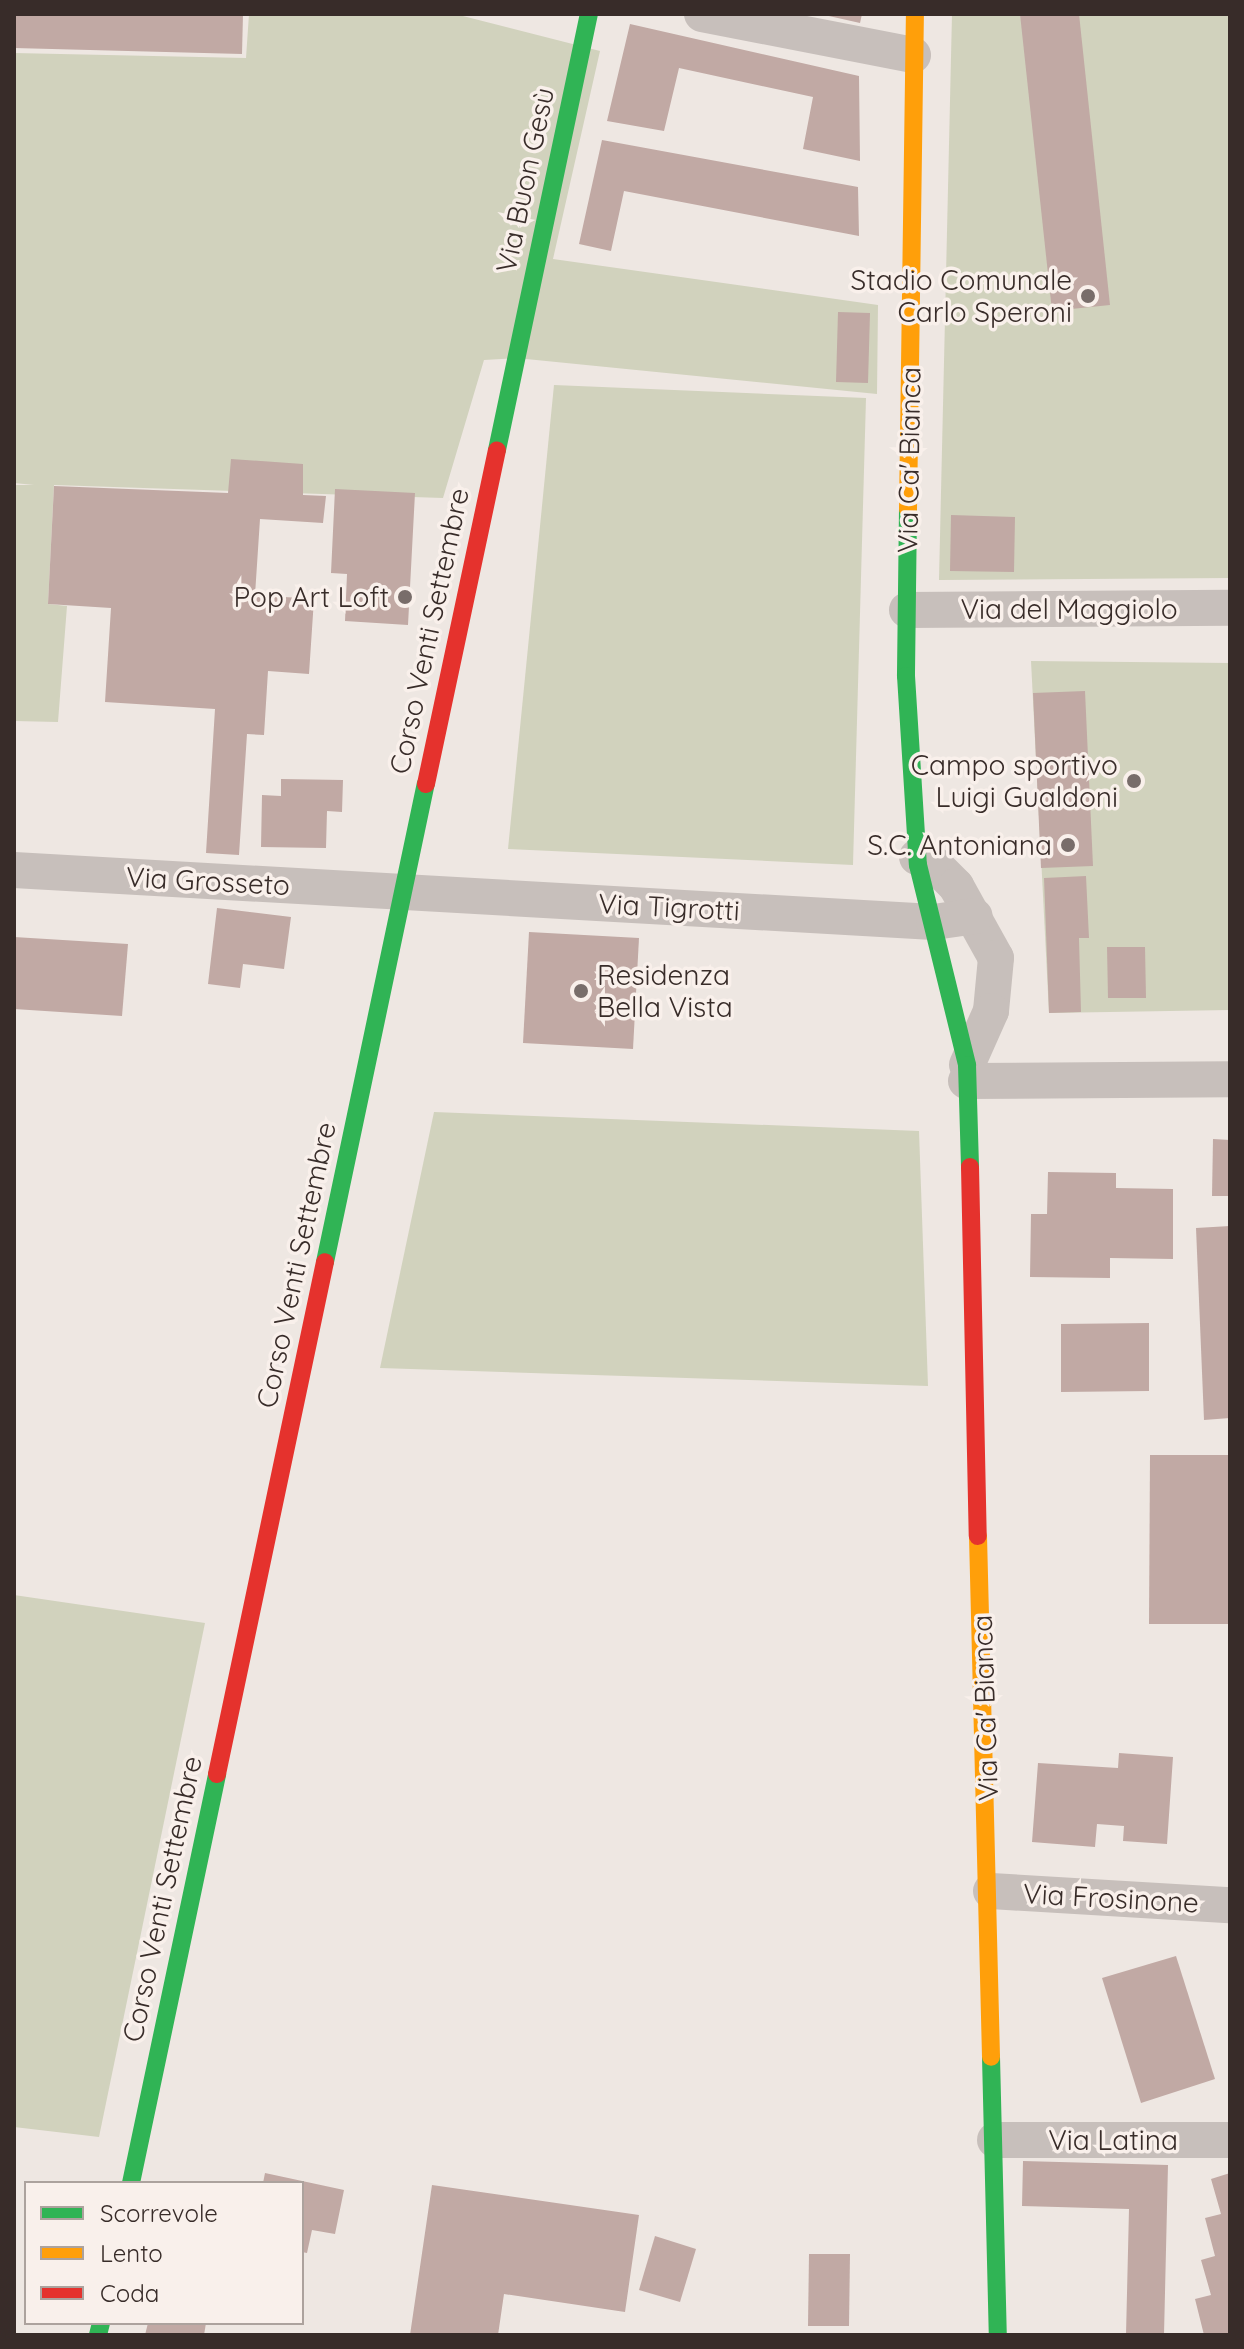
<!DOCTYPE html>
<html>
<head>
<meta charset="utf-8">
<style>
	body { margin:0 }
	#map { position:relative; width:1244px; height:2349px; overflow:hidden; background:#eee7e2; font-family:Quicksand,sans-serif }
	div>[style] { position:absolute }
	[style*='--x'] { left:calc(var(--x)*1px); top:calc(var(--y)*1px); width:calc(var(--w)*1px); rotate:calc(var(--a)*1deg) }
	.green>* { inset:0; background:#d1d2bd }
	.building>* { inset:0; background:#c1a9a4 }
	.street>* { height:36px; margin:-18px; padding:0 18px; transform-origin:18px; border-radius:18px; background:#c7bfbb }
	.fast>* { height:18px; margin:-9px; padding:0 9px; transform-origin:9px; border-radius:9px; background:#30b455 }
	.slow>* { height:18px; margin:-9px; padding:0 9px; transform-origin:9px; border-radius:9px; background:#ff9f0a }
	.jam>* { height:18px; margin:-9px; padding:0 9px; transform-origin:9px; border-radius:9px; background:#e5322d }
	.dots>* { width:22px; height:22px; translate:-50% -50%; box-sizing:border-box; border:4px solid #f9f0eb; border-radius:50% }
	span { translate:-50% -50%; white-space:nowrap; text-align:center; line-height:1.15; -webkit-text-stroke:7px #f9f0eb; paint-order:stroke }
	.street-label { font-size:28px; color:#382c29 }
	.poi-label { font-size:28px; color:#382c29 }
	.right { translate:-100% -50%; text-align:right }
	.left { translate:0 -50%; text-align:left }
	.frame { position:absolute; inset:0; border:16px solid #382c29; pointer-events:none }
	.legend { position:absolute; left:24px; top:2181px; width:280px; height:144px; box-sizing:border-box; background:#f9f0eb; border:2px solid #aca29d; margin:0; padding:10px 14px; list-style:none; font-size:24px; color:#382c29 }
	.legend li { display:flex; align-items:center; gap:16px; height:40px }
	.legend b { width:40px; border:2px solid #aca29d }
</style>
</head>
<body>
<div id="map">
	<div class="green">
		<i style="clip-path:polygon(249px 14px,455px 14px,600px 51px,553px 259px,878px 305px,877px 394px,516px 358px,484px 360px,443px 498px,54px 485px,48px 604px,67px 606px,58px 722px,14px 721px,14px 485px,34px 485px,14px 483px,14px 53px,246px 58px)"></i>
		<i style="clip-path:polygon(952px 14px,1230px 14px,1230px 578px,939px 580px)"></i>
		<i style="clip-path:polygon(554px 385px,866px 398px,853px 865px,508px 849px)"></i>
		<i style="clip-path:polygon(1031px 661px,1230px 663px,1230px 1010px,1049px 1013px)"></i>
		<i style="clip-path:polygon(434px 1112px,919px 1131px,928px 1386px,380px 1368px)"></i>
		<i style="clip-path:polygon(14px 1595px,205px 1623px,99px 2137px,14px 2127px)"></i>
	</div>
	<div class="building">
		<i style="clip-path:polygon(14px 14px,243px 14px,242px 54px,14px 48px)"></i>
		<i style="clip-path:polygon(820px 14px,862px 14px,860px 23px)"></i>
		<i style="clip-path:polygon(1020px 14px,1079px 14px,1110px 305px,1052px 311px)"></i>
		<i style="clip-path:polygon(630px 24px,859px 76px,860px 161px,803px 149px,813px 97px,679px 68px,664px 131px,607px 121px)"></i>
		<i style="clip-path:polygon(602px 140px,858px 187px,859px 236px,624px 191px,611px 251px,579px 244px)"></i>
		<i style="clip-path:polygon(838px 312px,870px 313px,868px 383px,836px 382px)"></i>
		<i style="clip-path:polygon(231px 459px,303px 464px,303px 495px,326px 496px,323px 523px,260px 519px,255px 595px,314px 599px,309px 674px,268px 671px,264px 735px,247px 734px,239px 855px,206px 853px,215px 709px,105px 702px,111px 608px,48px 604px,54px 486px,228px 493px)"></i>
		<i style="clip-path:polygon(335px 489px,415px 493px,408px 625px,345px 621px,347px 574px,331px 573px)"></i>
		<i style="clip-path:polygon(951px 515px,1015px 517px,1014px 572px,950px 571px)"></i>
		<i style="clip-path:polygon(1085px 691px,1093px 866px,1041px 868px,1033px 693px)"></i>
		<i style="clip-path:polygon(281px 779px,343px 780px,342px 812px,327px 811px,326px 848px,261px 847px,262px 795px,281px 796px)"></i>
		<i style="clip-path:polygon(1086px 876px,1089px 938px,1079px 938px,1081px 1012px,1049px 1013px,1044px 878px)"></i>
		<i style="clip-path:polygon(217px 908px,291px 917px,284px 969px,243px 964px,240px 988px,208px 984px)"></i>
		<i style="clip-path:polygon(529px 932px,639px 938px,633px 1049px,523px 1043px)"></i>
		<i style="clip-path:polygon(14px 937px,128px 944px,122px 1016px,14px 1009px)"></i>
		<i style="clip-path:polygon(1107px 947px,1145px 947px,1146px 998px,1108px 998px)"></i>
		<i style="clip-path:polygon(1213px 1139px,1230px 1140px,1230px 1196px,1212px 1196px)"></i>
		<i style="clip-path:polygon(1048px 1172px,1116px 1173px,1116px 1188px,1173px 1189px,1173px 1259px,1110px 1258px,1110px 1278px,1030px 1277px,1031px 1214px,1047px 1214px)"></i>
		<i style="clip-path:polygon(1230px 1226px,1230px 1418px,1204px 1420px,1196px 1228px)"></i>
		<i style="clip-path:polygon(1149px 1323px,1149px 1391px,1061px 1392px,1061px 1324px)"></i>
		<i style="clip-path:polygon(1150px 1455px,1230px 1455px,1230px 1624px,1149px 1624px)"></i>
		<i style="clip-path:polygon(1119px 1753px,1173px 1757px,1167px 1844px,1123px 1841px,1124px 1826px,1097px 1824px,1095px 1847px,1032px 1842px,1038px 1763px,1118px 1768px)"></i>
		<i style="clip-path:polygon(1176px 1956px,1215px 2079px,1141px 2103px,1102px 1978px)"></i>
		<i style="clip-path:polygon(1023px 2161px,1168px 2165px,1164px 2335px,1126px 2335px,1129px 2209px,1022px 2206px)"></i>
		<i style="clip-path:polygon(265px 2173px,344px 2190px,335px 2234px,312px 2230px,307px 2253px,302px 2252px,302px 2183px,263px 2183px)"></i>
		<i style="clip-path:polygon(1230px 2173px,1230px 2335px,1204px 2335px,1195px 2299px,1211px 2295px,1201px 2260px,1215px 2256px,1205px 2218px,1221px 2214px,1211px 2179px)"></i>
		<i style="clip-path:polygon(432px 2185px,639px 2215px,625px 2312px,504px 2294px,498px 2335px,410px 2335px)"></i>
		<i style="clip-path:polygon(655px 2236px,696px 2249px,680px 2302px,639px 2290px)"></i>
		<i style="clip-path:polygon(809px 2254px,850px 2254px,849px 2326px,808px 2326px)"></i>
		<i style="clip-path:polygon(148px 2323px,206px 2323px,204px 2335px,145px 2335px)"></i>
	</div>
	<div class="street">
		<i style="--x:702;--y:14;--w:215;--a:11"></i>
		<i style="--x:907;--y:610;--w:323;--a:-0.4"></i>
		<i style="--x:917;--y:857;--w:20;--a:24"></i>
		<i style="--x:935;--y:865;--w:30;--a:45"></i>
		<i style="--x:956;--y:886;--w:82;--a:60.9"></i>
		<i style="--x:996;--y:958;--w:53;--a:95.4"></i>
		<i style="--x:991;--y:1011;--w:59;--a:114"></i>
		<i style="--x:14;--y:870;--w:921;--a:3.24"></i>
		<i style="--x:934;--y:922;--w:41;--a:-8.3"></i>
		<i style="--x:966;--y:1081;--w:264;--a:-0.4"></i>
		<i style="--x:991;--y:1891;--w:239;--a:3.4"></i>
		<i style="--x:995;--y:2140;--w:235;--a:0"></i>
	</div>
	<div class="fast">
		<i style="--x:497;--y:450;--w:446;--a:-78.1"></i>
		<i style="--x:908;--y:509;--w:167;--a:90.7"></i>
		<i style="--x:906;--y:676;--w:189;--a:86.4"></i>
		<i style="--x:918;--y:865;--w:206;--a:76.2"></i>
		<i style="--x:967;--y:1065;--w:102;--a:88.3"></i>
		<i style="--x:325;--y:1262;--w:489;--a:-78.1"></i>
		<i style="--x:991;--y:2057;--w:278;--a:88.6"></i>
		<i style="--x:131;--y:2183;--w:418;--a:-78.1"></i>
		<i style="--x:98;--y:2335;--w:12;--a:-76"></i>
	</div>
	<div class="slow">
		<i style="--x:908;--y:509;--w:495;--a:-89.2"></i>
		<i style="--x:978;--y:1536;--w:521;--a:88.57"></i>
	</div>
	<div class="jam">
		<i style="--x:426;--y:784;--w:341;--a:-78"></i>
		<i style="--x:970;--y:1167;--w:369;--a:88.8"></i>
		<i style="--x:217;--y:1774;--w:523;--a:-78.09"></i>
	</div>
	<div class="dots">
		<i style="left:1088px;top:296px;background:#786d6a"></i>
		<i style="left:405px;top:597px;background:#786d6a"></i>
		<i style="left:1134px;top:781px;background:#786d6a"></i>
		<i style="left:1068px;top:845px;background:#786d6a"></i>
		<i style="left:581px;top:991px;background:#786d6a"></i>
	</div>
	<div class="street-label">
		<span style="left:525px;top:180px;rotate:-78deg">Via Buon Gesù</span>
		<span style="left:909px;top:460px;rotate:-89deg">Via Ca' Bianca</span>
		<span style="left:1069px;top:609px">Via del Maggiolo</span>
		<span style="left:429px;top:631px;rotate:-78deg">Corso Venti Settembre</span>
		<span style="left:208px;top:881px;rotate:3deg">Via Grosseto</span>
		<span style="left:669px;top:907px;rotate:3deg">Via Tigrotti</span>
		<span style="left:296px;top:1265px;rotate:-78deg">Corso Venti Settembre</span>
		<span style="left:985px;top:1708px;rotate:-92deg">Via Ca' Bianca</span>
		<span style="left:1111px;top:1898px;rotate:3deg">Via Frosinone</span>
		<span style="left:162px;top:1899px;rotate:-78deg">Corso Venti Settembre</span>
		<span style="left:1113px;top:2140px">Via Latina</span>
	</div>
	<div class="poi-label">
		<span class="right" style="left:1072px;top:296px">Stadio Comunale<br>Carlo Speroni</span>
		<span class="right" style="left:389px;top:597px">Pop Art Loft</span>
		<span class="right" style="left:1118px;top:781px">Campo sportivo<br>Luigi Gualdoni</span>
		<span class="right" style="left:1052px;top:845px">S.C. Antoniana</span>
		<span class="left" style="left:597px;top:991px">Residenza<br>Bella Vista</span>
	</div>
	<div class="frame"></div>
	<ul class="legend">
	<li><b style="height:10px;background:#30b455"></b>Scorrevole</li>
	<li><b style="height:10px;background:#ff9f0a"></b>Lento</li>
	<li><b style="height:10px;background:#e5322d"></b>Coda</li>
	</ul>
</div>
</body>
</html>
